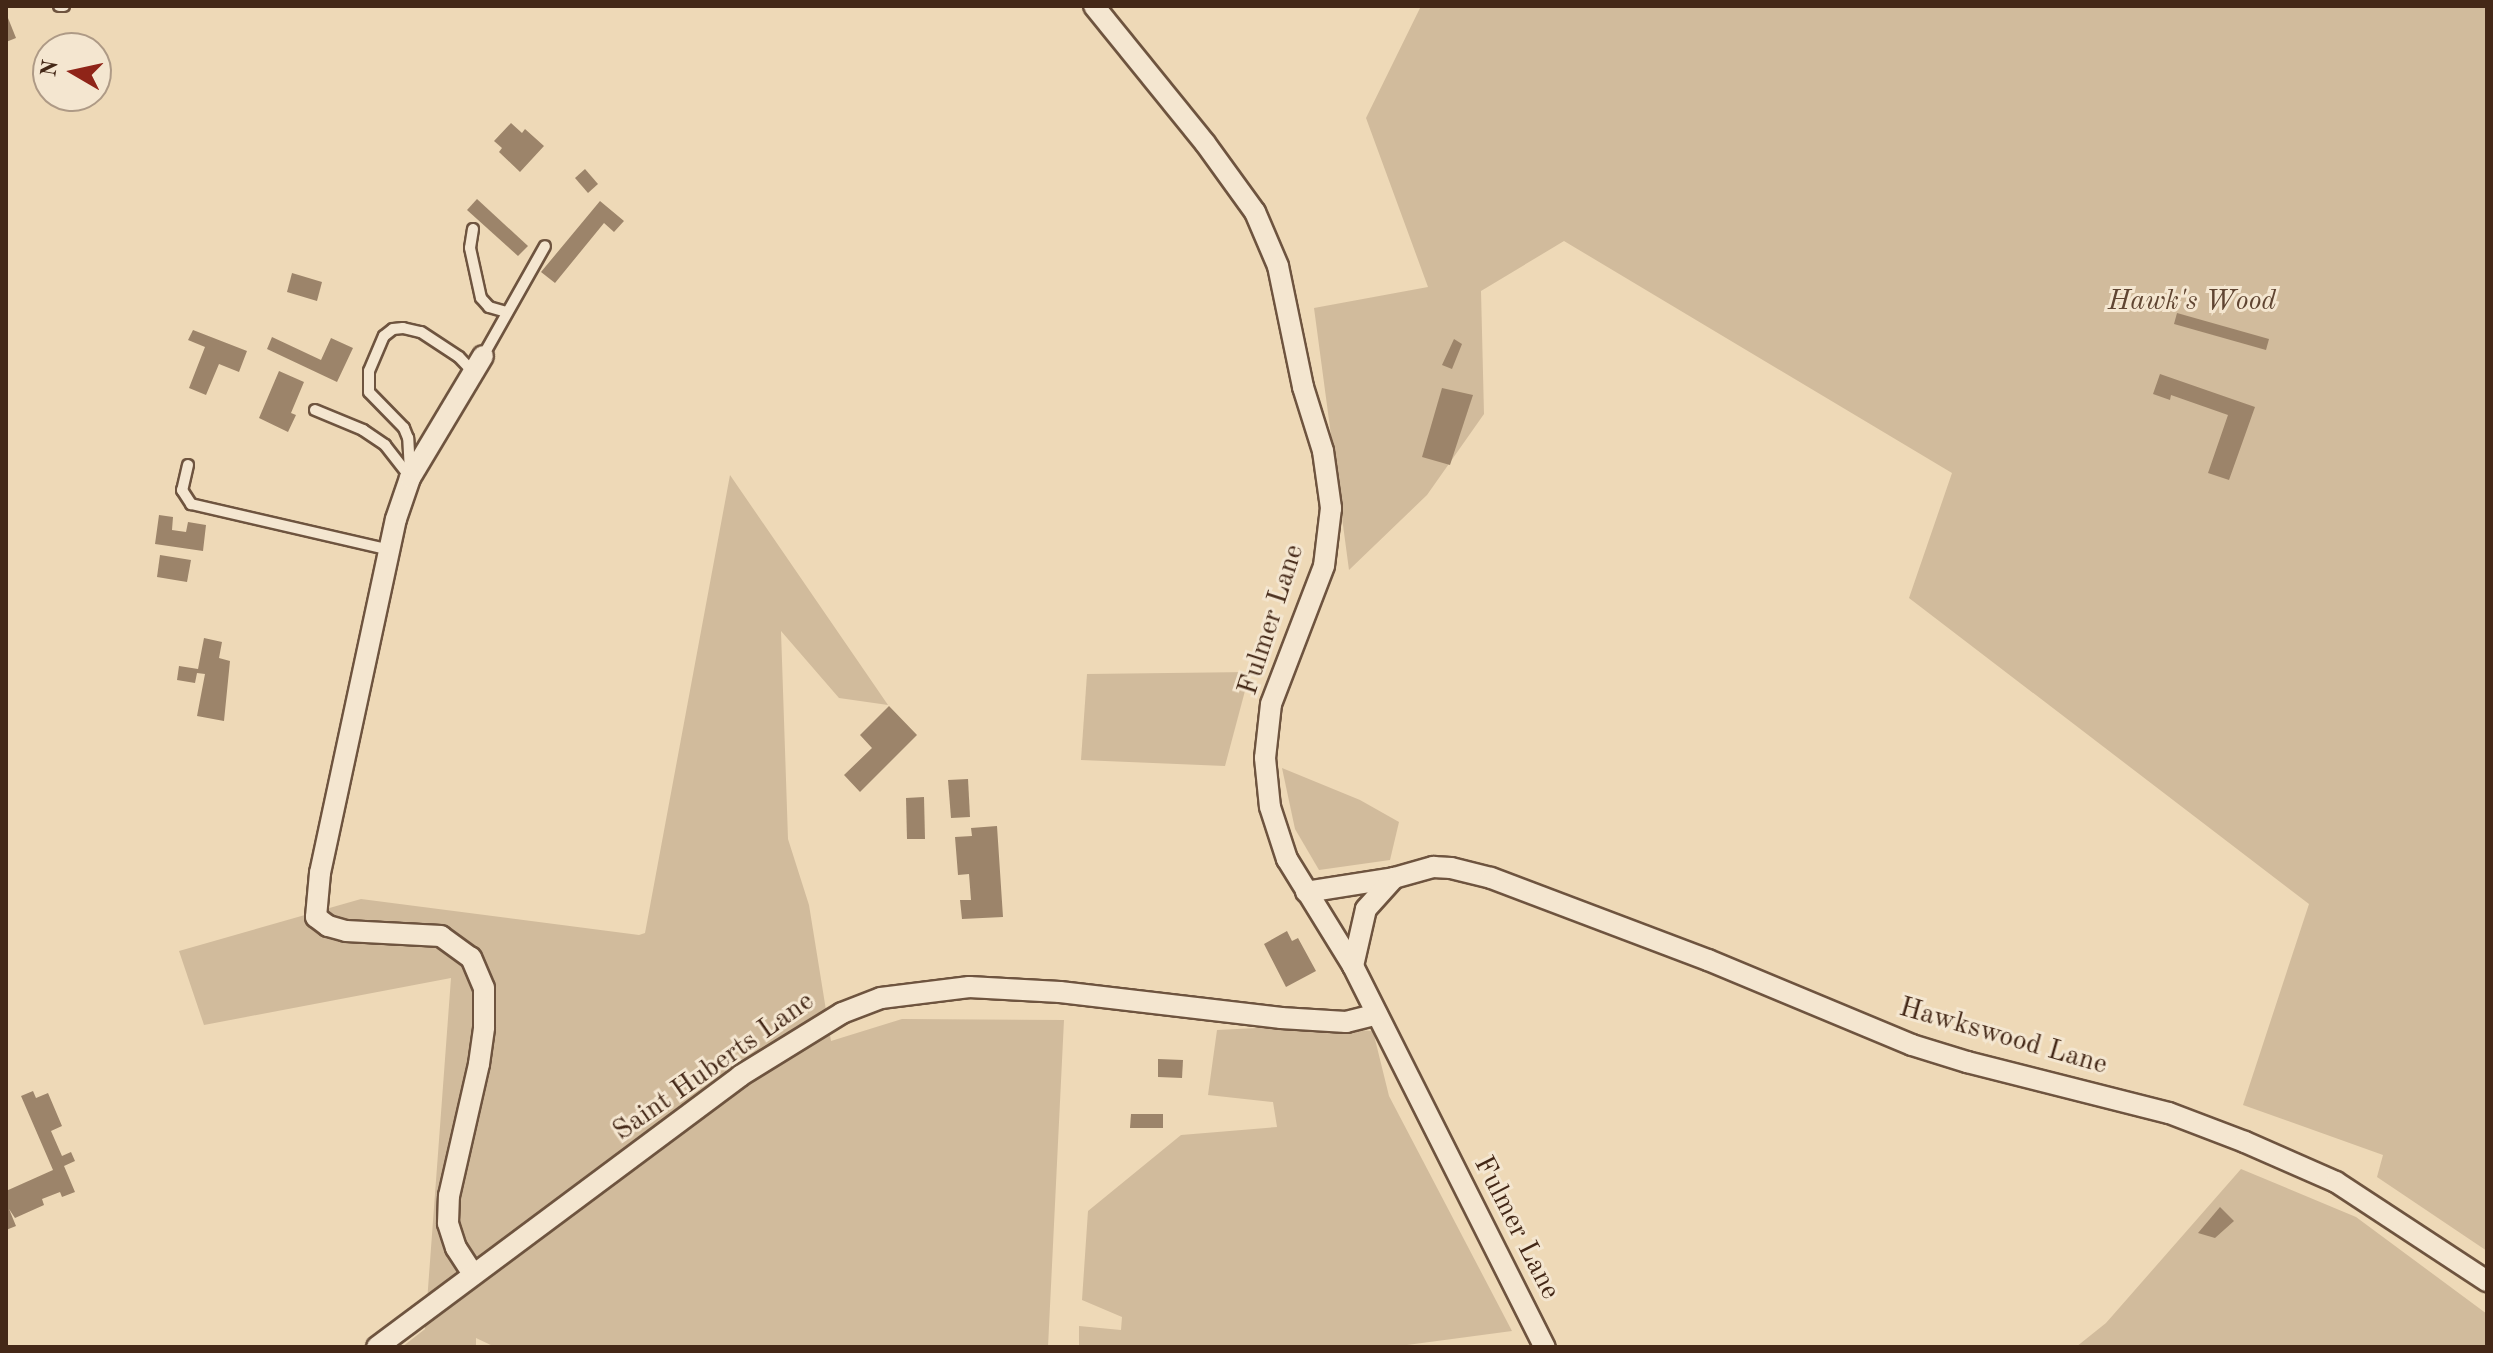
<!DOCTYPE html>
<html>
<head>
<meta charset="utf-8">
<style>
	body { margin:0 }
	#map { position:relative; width:2493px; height:1353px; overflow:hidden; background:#eed9b7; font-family:"Old Standard TT",serif }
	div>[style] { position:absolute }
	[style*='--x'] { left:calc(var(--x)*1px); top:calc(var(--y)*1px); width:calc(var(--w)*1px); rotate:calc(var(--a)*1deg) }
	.green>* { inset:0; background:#d1bb9c }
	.building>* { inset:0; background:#9c846a }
	.roads { filter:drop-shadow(2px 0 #6e543f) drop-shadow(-2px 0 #6e543f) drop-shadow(0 2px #6e543f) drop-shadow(0 -2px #6e543f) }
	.lane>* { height:10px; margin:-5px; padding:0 5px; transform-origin:5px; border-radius:5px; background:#f4e6d0 }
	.street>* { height:20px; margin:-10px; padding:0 10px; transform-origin:10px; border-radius:10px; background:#f4e6d0 }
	span { translate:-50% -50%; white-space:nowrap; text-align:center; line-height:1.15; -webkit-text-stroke:6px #f4e6d0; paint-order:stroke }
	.park-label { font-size:28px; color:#604532; font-style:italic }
	.street-label { font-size:28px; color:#442817 }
	.frame { position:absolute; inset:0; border:8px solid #442817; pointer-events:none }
	.north { position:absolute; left:32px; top:32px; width:80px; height:80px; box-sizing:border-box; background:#f4e6d0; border:2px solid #ae9a86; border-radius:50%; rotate:279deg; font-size:22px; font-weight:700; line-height:32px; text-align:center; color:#442817 }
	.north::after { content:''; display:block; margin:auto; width:28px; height:36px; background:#8f2418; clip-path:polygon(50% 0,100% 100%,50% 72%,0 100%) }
</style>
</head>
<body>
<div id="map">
	<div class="green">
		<i style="clip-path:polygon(1421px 6px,2487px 6px,2487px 1251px,2377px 1177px,2383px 1155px,2243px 1105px,2309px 904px,1909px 598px,1952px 473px,1564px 241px,1481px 291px,1484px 414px,1427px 495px,1349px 570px,1314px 308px,1428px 287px,1366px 118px)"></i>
		<i style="clip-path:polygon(730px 475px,888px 705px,839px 698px,781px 631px,788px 839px,809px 905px,831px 1041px,902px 1019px,1064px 1020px,1048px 1347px,495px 1347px,476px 1338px,476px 1347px,402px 1347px,425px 1329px,451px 978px,204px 1025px,179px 951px,361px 899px,639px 935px,645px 933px)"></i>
		<i style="clip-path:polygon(1250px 672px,1225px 766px,1081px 760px,1087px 674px)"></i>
		<i style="clip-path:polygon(1282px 768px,1360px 800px,1399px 822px,1390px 860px,1319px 870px,1295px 829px)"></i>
		<i style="clip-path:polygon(1297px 1026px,1373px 1031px,1389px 1096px,1512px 1331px,1392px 1347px,1079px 1347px,1079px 1326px,1121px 1330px,1122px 1317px,1082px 1300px,1088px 1211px,1181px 1135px,1277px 1127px,1273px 1102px,1208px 1095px,1217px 1030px)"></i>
		<i style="clip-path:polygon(2241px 1169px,2356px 1217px,2487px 1314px,2487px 1347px,2076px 1347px,2106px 1323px)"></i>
	</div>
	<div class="building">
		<i style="clip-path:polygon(6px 13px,16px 38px,6px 42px)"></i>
		<i style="clip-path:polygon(511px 123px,522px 133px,525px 129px,544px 146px,520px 172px,499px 152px,502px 148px,494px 141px)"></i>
		<i style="clip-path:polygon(585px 169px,598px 184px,588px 193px,575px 178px)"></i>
		<i style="clip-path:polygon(477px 199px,528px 246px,518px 256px,467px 210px)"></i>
		<i style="clip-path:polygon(600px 201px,624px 221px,614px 232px,604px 223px,555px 283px,541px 272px)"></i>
		<i style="clip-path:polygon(292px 273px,322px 282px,317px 301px,287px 292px)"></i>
		<i style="clip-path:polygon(2177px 313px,2269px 339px,2266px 350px,2174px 324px)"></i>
		<i style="clip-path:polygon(193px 330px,247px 351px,239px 372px,219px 364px,206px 395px,189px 388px,205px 347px,188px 340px)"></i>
		<i style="clip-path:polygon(272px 337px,321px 360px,331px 338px,353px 348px,337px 382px,267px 349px)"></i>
		<i style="clip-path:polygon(1454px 339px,1462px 344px,1452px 369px,1442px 365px)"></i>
		<i style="clip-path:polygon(279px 371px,304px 382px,291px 413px,296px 415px,288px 432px,259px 418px)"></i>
		<i style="clip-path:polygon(2160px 374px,2255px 407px,2229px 480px,2208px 473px,2228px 415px,2171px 395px,2170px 400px,2153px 394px)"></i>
		<i style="clip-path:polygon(1442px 388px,1473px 395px,1450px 465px,1422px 457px)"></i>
		<i style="clip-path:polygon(159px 515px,173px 517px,172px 530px,186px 532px,188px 522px,206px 525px,203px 551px,155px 544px)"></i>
		<i style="clip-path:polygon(160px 555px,191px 560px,187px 582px,157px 577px)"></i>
		<i style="clip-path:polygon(204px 638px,222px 642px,219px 658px,230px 661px,224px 721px,197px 716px,205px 674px,197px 673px,195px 683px,177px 680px,179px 666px,198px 669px)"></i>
		<i style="clip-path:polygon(889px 706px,917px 735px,860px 792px,844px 775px,872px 748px,860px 735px)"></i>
		<i style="clip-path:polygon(968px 779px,970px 817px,951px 818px,948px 780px)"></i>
		<i style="clip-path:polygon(924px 797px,925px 839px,907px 839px,906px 798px)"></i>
		<i style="clip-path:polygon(997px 826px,1003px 917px,962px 919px,960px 900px,971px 900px,969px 874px,958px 875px,955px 837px,972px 836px,971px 828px)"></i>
		<i style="clip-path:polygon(1287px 931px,1292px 941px,1298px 938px,1316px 971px,1286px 987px,1264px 944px)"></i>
		<i style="clip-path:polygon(1158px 1059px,1183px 1060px,1182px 1078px,1158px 1077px)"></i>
		<i style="clip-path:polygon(33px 1091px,36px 1098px,48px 1093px,62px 1126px,51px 1131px,62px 1156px,71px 1152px,75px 1161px,64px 1166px,75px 1192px,62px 1197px,60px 1192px,42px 1199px,44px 1205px,15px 1218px,9px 1209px,16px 1226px,6px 1230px,6px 1191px,53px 1170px,21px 1096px)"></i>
		<i style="clip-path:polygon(1131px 1114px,1163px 1114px,1163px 1128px,1130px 1128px)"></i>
		<i style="clip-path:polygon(2220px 1207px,2234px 1221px,2215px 1238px,2198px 1233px)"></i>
	</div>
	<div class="roads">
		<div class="lane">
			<i style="--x:59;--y:6;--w:5;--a:0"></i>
			<i style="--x:473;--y:229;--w:19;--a:99"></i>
			<i style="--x:470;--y:248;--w:51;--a:77.6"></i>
			<i style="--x:481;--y:298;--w:12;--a:48"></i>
			<i style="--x:489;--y:307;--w:19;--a:16"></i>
			<i style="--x:483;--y:356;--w:126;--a:-60.6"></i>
			<i style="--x:315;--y:410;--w:52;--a:22.6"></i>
			<i style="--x:363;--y:430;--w:27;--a:34"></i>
			<i style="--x:385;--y:445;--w:39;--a:52"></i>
			<i style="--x:188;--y:465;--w:26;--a:103"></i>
			<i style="--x:182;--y:490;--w:17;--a:57"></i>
			<i style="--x:191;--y:504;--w:204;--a:13"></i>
			<i style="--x:410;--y:472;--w:34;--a:-93"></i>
			<i style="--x:408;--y:438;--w:11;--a:-112"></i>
			<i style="--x:404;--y:428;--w:50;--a:-134.2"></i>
			<i style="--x:369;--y:392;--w:21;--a:-90"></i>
			<i style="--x:369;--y:371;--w:38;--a:-67"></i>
			<i style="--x:384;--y:336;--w:11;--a:-38"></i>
			<i style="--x:393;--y:329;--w:10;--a:-6"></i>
			<i style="--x:403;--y:328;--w:18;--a:13"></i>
			<i style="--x:421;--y:332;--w:45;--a:33.3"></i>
			<i style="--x:459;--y:357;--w:21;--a:47"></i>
		</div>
		<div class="street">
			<i style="--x:1094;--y:6;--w:176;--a:51"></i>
			<i style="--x:1205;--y:143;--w:85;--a:54.1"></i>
			<i style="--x:1255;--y:212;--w:59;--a:66.9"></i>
			<i style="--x:1278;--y:266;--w:124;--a:78.3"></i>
			<i style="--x:1303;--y:387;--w:67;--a:72.6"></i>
			<i style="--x:1323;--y:451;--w:58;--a:82"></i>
			<i style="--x:1331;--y:508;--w:58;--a:96.9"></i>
			<i style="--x:1324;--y:566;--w:148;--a:111"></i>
			<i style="--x:1271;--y:704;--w:54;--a:96.3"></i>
			<i style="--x:1265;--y:758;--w:49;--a:84.2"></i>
			<i style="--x:1270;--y:807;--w:55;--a:71.9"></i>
			<i style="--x:1287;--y:859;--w:126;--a:58.3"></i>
			<i style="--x:1353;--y:966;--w:427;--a:63.3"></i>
			<i style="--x:1306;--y:892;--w:89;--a:-9"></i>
			<i style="--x:1353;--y:966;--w:58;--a:-77.2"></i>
			<i style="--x:1366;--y:909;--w:42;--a:-47.9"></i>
			<i style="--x:1394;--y:878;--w:41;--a:-15.8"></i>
			<i style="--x:1433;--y:867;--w:18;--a:3"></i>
			<i style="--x:1451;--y:868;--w:41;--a:14"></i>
			<i style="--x:1491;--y:878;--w:232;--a:20.7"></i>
			<i style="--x:1708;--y:960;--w:221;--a:22.6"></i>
			<i style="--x:1912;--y:1045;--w:58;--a:17.2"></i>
			<i style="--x:1967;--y:1062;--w:208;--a:14.2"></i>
			<i style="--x:2169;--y:1113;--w:81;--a:20.9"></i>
			<i style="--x:2245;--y:1142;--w:99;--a:23.7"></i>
			<i style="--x:2336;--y:1182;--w:181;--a:33.3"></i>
			<i style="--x:473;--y:1274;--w:31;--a:-123"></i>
			<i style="--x:456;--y:1248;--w:26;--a:-108"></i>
			<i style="--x:448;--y:1223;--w:27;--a:-88"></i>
			<i style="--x:449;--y:1196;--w:135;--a:-77.2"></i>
			<i style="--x:479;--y:1064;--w:37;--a:-82"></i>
			<i style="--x:484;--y:1027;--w:39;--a:-90"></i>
			<i style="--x:484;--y:988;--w:33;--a:-113"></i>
			<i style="--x:471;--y:958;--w:37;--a:-144"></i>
			<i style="--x:441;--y:936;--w:95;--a:-177"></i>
			<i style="--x:346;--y:931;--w:19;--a:-164"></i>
			<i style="--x:328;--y:926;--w:15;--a:-143"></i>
			<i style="--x:316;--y:917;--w:44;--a:-84.8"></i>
			<i style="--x:320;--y:873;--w:362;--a:-77.9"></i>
			<i style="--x:396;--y:519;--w:43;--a:-71.1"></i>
			<i style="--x:410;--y:478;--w:142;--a:-59.1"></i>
			<i style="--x:377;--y:1347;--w:453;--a:-36.7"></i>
			<i style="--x:740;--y:1076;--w:120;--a:-31.7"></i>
			<i style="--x:842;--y:1013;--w:42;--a:-21"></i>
			<i style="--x:881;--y:998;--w:89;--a:-7.1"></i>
			<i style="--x:969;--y:987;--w:91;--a:3.1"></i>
			<i style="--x:1060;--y:992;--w:223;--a:6.7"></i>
			<i style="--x:1281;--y:1018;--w:65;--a:3.5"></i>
			<i style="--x:1346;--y:1022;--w:32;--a:-14"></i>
		</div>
	</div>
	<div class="park-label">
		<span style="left:2192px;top:302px">Hawk's Wood</span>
	</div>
	<div class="street-label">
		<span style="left:1272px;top:620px;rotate:-72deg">Fulmer Lane</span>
		<span style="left:2003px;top:1037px;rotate:16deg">Hawkswood Lane</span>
		<span style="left:714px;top:1067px;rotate:-35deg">Saint Huberts Lane</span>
		<span style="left:1516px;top:1228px;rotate:63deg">Fulmer Lane</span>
	</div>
	<div class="frame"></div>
	<div class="north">N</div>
</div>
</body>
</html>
